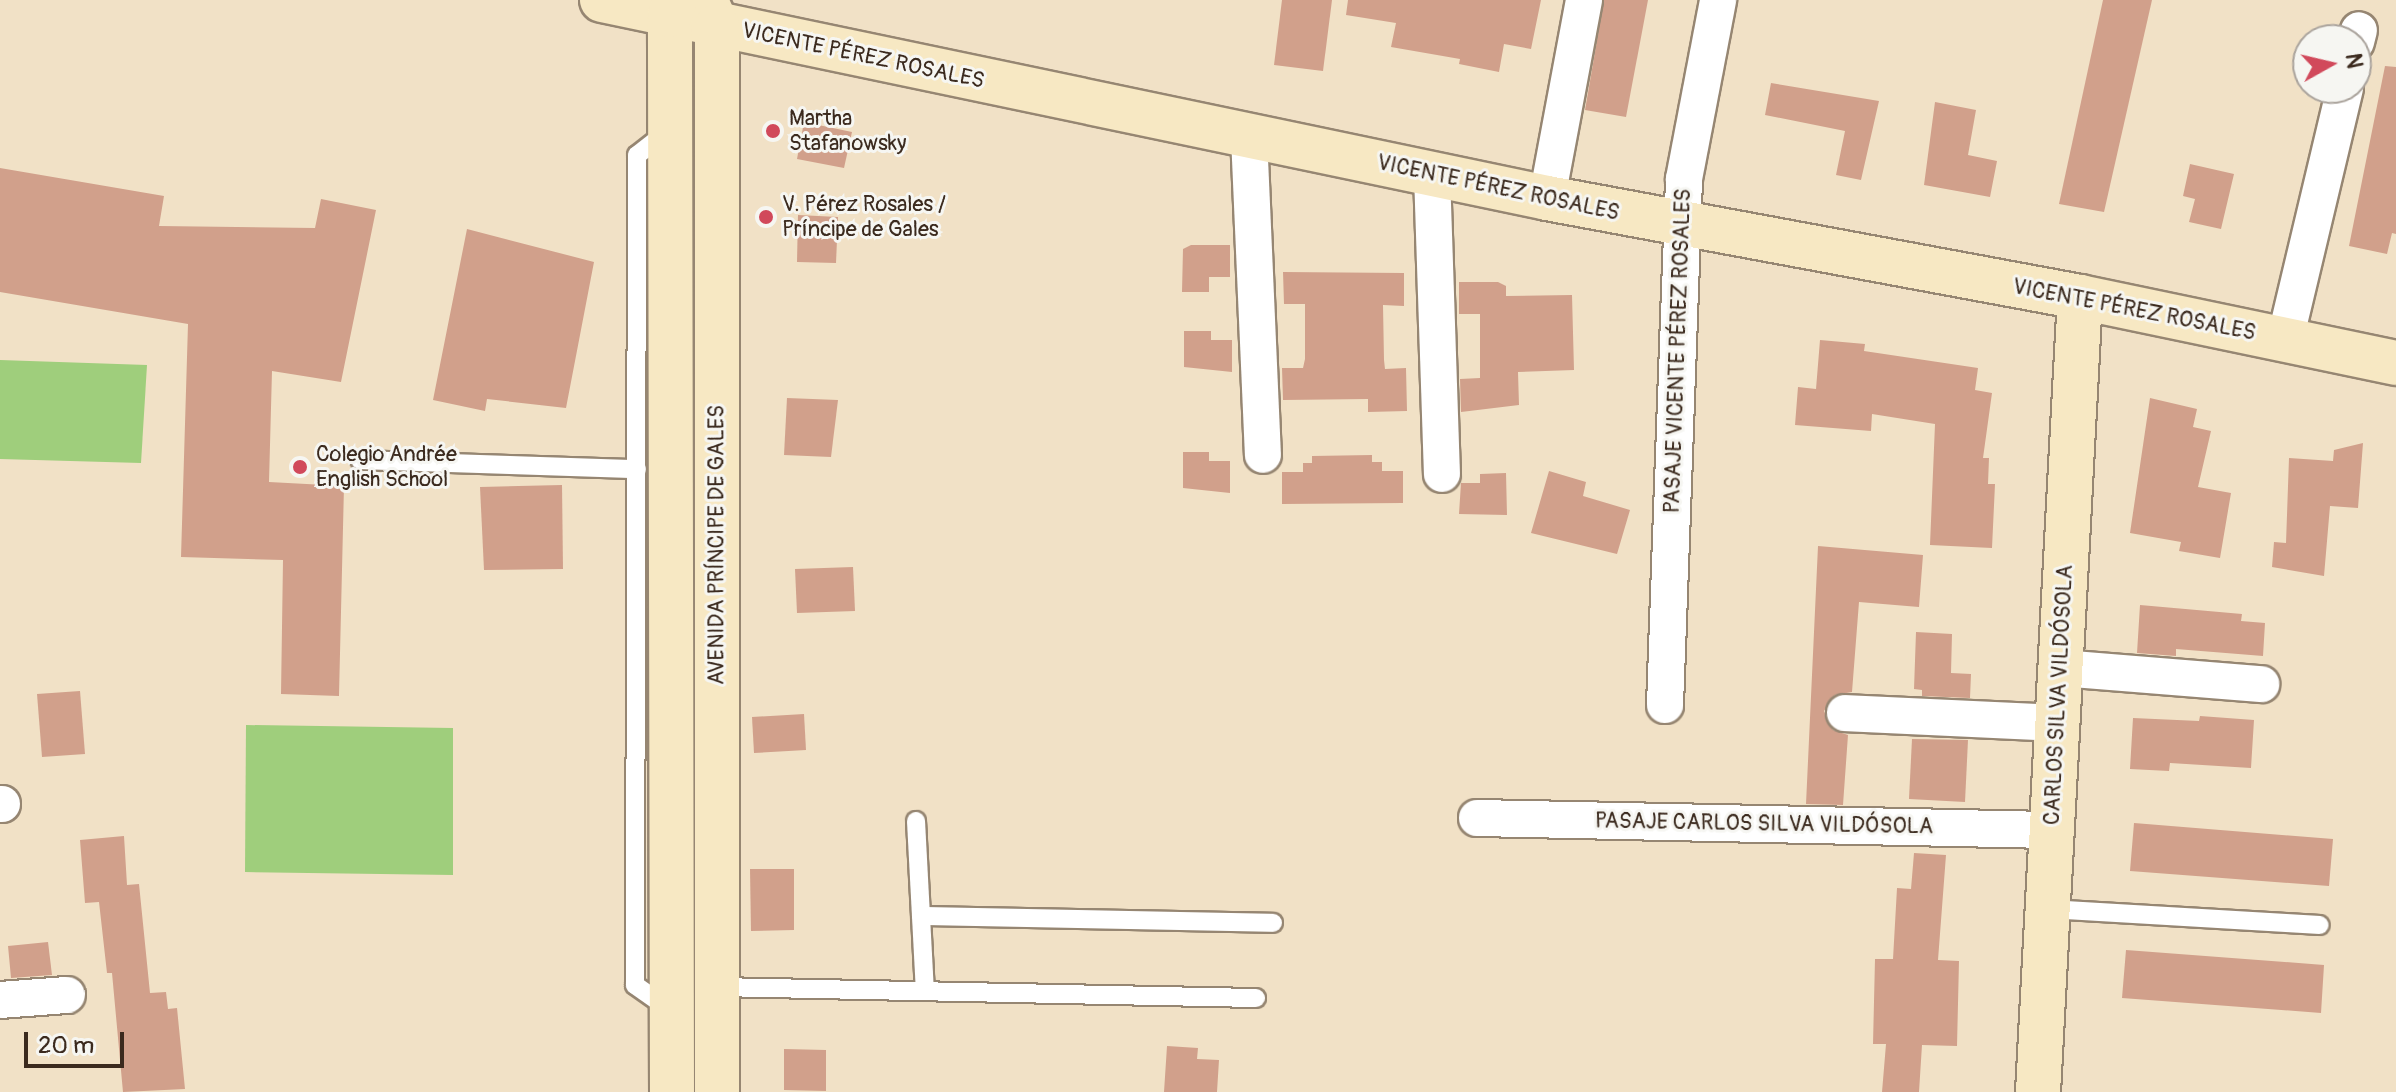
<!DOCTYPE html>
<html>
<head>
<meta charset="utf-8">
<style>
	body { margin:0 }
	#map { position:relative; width:2396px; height:1092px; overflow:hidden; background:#f1e1c6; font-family:Pangolin,sans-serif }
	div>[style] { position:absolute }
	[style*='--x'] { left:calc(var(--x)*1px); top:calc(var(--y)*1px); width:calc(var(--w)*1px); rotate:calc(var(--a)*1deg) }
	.green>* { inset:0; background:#9fce7c }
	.building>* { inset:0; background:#d1a08b }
	.roads { filter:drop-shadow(2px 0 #968672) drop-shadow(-2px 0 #968672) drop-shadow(0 2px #968672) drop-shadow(0 -2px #968672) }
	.lane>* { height:18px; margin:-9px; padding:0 9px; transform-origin:9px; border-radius:9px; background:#fff }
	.street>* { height:36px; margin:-18px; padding:0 18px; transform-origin:18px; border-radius:18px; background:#fff }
	.secondary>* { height:44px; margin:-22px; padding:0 22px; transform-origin:22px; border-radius:22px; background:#f7e8c3 }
	.dots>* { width:22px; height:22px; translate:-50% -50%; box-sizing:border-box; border:4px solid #f6f6f2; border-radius:50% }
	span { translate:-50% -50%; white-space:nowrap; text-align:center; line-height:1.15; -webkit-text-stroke:6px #f6f6f2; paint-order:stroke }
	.street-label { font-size:22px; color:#3b2a1e }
	.poi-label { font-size:22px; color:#3b2a1e }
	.left { translate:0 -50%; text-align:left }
	.north { position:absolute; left:2292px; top:24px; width:80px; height:80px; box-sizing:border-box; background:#f6f6f2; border:2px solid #aba49d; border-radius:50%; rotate:82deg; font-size:22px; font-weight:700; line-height:32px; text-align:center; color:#3b2a1e }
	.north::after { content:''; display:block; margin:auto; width:28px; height:36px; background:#d1495b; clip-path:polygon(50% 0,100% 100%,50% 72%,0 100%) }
	.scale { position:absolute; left:24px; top:1032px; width:100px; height:36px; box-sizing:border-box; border:4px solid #3b2a1e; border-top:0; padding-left:10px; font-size:24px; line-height:28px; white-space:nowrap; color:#3b2a1e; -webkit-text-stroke:6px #f6f6f2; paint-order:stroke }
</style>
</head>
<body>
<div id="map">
	<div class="green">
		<i style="clip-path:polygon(0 360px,147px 365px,141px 463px,0 459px)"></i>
		<i style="clip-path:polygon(246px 725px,453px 728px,453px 875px,245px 872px)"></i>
	</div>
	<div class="building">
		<i style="clip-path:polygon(1282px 0,1332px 0,1323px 71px,1274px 65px)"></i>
		<i style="clip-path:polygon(1348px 0,1541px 0,1531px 49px,1504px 44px,1499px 72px,1459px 64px,1460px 59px,1391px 47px,1396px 23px,1346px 15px)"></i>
		<i style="clip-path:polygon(1604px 0,1648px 0,1626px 117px,1585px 110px)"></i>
		<i style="clip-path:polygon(2103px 0,2152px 0,2104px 212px,2059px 204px)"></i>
		<i style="clip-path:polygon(2385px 66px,2396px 67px,2396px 234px,2392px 233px,2387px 254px,2349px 246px)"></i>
		<i style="clip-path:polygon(1771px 83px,1879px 101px,1861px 180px,1836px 175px,1845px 131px,1765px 115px)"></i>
		<i style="clip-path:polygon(1935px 102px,1976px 110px,1968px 155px,1997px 161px,1990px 197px,1924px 185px)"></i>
		<i style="clip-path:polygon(804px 122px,852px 132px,844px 168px,797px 159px)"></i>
		<i style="clip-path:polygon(2190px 164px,2234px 174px,2221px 229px,2189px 222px,2195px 199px,2183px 196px)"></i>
		<i style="clip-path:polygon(0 168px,164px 196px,159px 226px,315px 228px,321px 199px,376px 210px,341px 382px,272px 371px,269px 482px,344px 486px,339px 696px,281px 694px,283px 560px,181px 557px,188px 324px,0 292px)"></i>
		<i style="clip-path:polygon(798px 215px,838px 217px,836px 263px,797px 262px)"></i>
		<i style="clip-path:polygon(467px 229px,594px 262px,566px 408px,487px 399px,485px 411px,433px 400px)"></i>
		<i style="clip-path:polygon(1191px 245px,1230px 245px,1230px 277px,1209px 277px,1209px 292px,1182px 292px,1183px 249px)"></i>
		<i style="clip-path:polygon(1283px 272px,1404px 273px,1404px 306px,1383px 305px,1384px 360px,1385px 369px,1406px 368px,1407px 411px,1368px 412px,1368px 399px,1283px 400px,1282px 368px,1303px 368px,1305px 359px,1305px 304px,1284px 304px)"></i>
		<i style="clip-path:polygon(1459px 282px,1498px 282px,1506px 286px,1506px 296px,1572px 295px,1574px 370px,1518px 372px,1519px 405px,1461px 412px,1460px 379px,1480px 378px,1480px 314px,1459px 314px)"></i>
		<i style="clip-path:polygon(1184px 331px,1211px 331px,1211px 340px,1232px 340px,1232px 372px,1184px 367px)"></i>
		<i style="clip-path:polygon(1820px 340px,1865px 344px,1864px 351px,1978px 368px,1975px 390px,1992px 393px,1983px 458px,1989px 458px,1988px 484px,1995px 484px,1992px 548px,1930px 545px,1935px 424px,1872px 414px,1871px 431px,1795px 425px,1798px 387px,1816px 389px)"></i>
		<i style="clip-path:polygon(787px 398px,838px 400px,831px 457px,784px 455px)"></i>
		<i style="clip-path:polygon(2150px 398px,2197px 409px,2193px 427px,2211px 431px,2198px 487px,2231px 493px,2220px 558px,2179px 551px,2181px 542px,2130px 533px)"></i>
		<i style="clip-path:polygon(2363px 443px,2358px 508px,2330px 506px,2324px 576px,2272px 567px,2274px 542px,2286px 543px,2289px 458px,2333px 461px,2334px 450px)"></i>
		<i style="clip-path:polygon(1183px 452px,1209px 452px,1209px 461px,1230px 461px,1230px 493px,1183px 488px)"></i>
		<i style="clip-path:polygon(1372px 455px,1372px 462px,1382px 462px,1382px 471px,1403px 471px,1403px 503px,1282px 504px,1282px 472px,1303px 472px,1303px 463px,1312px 463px,1312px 456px)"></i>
		<i style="clip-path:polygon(1549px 471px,1586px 482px,1583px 496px,1630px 510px,1617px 554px,1531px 533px)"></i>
		<i style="clip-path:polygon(1506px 473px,1507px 515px,1459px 514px,1461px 483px,1480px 483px,1480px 474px)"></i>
		<i style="clip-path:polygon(562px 485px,563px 569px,484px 570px,480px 487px)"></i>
		<i style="clip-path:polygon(1818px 546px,1923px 555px,1919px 607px,1859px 602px,1852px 692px,1835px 695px,1824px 711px,1833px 730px,1848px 735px,1843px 805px,1806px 804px)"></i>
		<i style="clip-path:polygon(853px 567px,855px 611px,797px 613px,795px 569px)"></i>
		<i style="clip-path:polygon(2140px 605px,2242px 614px,2241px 621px,2265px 623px,2263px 656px,2176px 649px,2176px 656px,2137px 653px)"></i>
		<i style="clip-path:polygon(1916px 632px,1952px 634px,1951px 673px,1971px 674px,1970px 698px,1922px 696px,1922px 690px,1914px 689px)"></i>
		<i style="clip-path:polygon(80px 691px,85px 754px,42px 757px,37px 694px)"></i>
		<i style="clip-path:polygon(804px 714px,806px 750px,754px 753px,752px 717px)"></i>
		<i style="clip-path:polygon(2200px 716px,2254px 720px,2251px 768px,2170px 763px,2169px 771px,2130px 769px,2133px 718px,2199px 721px)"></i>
		<i style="clip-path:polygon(1912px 739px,1968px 740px,1965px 802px,1909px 799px)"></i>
		<i style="clip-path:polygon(2134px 823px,2333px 839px,2329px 886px,2130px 871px)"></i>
		<i style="clip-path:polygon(124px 836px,127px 885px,139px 884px,150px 993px,166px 992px,168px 1009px,177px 1008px,185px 1089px,123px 1092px,112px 973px,107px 973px,99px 902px,85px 903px,80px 840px)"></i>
		<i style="clip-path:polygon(1914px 853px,1946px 855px,1938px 960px,1959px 961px,1957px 1046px,1922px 1045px,1919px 1092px,1882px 1092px,1886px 1044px,1873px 1044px,1875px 959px,1893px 959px,1897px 888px,1911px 889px)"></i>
		<i style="clip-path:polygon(750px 869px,794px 869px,794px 930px,751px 931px)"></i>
		<i style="clip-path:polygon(48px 942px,52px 975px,11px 978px,8px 946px)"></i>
		<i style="clip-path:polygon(2126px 950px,2324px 965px,2321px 1013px,2122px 998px)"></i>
		<i style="clip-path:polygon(1167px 1046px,1198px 1048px,1197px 1059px,1219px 1060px,1217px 1092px,1164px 1092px)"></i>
		<i style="clip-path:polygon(784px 1049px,826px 1050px,826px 1091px,784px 1090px)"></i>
	</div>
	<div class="roads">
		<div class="lane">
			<i style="--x:668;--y:131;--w:39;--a:142"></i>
			<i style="--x:637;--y:155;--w:830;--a:90.14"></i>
			<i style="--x:635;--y:985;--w:42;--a:35.2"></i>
			<i style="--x:360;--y:460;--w:277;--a:1.9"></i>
			<i style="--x:916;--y:821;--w:170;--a:87"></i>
			<i style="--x:2049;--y:909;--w:271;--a:3.4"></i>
			<i style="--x:921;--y:916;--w:352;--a:1.1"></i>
			<i style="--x:717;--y:987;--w:539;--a:1.17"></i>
		</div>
		<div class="street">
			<i style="--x:2356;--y:42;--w:12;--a:-76"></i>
			<i style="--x:1249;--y:136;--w:319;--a:87.5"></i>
			<i style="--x:1432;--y:174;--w:300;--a:88.1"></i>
			<i style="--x:1547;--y:198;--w:201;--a:-79.4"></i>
			<i style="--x:2285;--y:340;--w:259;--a:-76.6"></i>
			<i style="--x:2060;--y:668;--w:202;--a:4.6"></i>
			<i style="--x:1665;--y:705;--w:526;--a:-87.93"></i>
			<i style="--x:1684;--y:179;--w:182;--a:-79.2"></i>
			<i style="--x:1845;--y:713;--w:212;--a:2.7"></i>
			<i style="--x:0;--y:804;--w:2;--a:0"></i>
			<i style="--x:1477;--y:818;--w:575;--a:1.2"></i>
			<i style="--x:0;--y:1000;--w:67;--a:-4.3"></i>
		</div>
		<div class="secondary">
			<i style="--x:602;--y:0;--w:966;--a:11.83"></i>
			<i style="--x:1547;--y:198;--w:542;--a:10.52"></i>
			<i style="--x:2080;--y:297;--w:323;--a:11.8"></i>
			<i style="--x:706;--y:1;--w:27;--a:66"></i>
			<i style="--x:717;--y:26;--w:1066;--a:90"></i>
			<i style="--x:672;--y:1092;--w:1077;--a:-90.11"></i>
			<i style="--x:670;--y:15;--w:16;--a:-72"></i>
			<i style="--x:2038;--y:1092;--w:796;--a:-86.98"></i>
		</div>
	</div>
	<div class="dots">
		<i style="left:773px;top:131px;background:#d1495b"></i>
		<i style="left:766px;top:217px;background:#d1495b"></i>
		<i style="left:300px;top:467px;background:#d1495b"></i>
	</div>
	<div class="street-label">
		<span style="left:863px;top:56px;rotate:12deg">VICENTE PÉREZ ROSALES</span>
		<span style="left:1498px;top:188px;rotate:12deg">VICENTE PÉREZ ROSALES</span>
		<span style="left:2134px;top:310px;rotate:11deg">VICENTE PÉREZ ROSALES</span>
		<span style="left:1678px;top:351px;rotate:-88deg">PASAJE VICENTE PÉREZ ROSALES</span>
		<span style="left:717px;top:545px;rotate:-90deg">AVENIDA PRÍNCIPE DE GALES</span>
		<span style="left:2059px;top:695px;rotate:-87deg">CARLOS SILVA VILDÓSOLA</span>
		<span style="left:1764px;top:824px;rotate:1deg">PASAJE CARLOS SILVA VILDÓSOLA</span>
	</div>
	<div class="poi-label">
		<span class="left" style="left:789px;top:131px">Martha<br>Stafanowsky</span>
		<span class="left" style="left:782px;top:217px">V. Pérez Rosales /<br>Príncipe de Gales</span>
		<span class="left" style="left:316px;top:467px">Colegio Andrée<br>English School</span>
	</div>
	<div class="north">N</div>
	<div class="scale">20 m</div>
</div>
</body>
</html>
